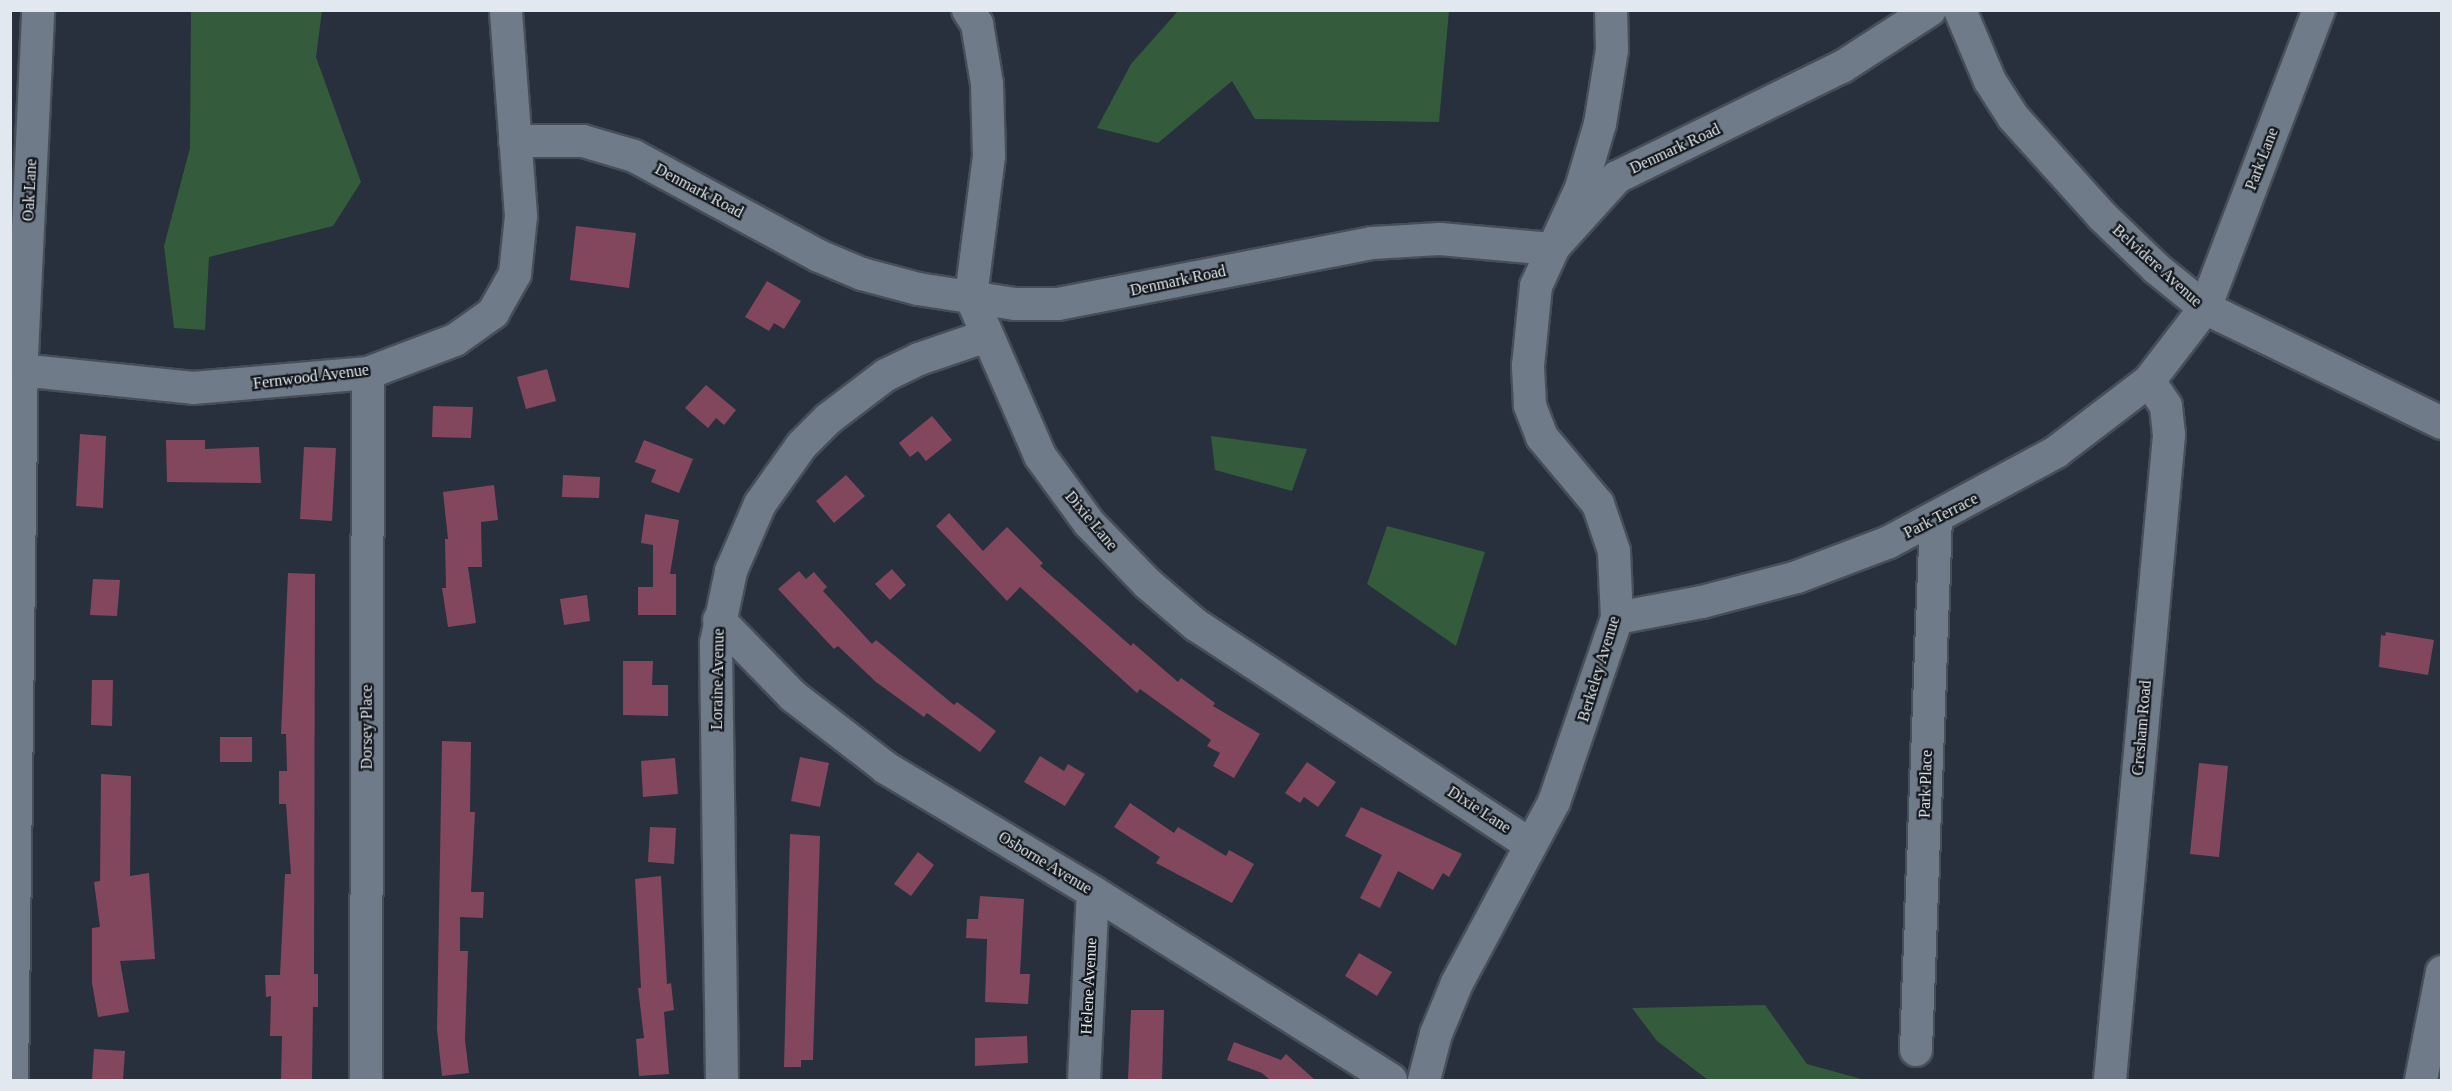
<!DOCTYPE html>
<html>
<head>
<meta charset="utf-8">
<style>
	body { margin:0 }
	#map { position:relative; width:2452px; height:1091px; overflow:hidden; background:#27303c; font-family:"Times New Roman",serif }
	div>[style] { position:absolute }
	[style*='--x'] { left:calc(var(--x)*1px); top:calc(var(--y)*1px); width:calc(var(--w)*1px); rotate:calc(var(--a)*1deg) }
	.green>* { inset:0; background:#345b3b }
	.building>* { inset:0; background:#83475d }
	.roads { filter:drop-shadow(2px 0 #464e58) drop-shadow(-2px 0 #464e58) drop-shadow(0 2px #464e58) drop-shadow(0 -2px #464e58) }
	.minor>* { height:32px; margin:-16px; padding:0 16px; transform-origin:16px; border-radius:16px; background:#707b89 }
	span { translate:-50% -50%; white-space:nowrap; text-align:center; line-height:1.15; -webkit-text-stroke:4.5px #14181d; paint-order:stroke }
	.street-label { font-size:16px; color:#e2e8f0 }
	.frame { position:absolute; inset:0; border:12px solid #e2e8f0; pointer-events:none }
</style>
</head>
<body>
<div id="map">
	<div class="green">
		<i style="clip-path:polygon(191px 11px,322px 11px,316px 57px,361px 182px,333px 226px,209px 257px,205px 330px,174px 328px,164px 246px,190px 148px)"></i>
		<i style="clip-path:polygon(1178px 11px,1449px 11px,1439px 122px,1255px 119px,1232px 81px,1158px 143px,1097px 128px,1131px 64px)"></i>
		<i style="clip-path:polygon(1211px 436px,1307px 449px,1292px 491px,1215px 470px)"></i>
		<i style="clip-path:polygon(1387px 526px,1485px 552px,1456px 646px,1367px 584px)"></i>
		<i style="clip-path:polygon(1765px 1005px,1807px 1064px,1865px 1080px,1708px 1080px,1657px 1041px,1632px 1008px)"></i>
	</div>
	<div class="building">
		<i style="clip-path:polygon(576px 226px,636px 233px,629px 288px,570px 280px)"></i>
		<i style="clip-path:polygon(767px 281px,801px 301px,784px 329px,774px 323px,769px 331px,745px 317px)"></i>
		<i style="clip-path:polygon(547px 369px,556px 401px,526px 409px,517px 377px)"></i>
		<i style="clip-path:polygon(706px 385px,736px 410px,724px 425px,716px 418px,708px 428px,685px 408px)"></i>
		<i style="clip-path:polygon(433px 406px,473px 407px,471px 438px,432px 437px)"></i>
		<i style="clip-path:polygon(932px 416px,952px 440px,926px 461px,918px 451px,910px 457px,899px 443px)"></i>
		<i style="clip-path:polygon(80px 434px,106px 436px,103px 508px,76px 506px)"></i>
		<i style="clip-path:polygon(166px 440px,205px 440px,205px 449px,259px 447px,261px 483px,167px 482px)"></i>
		<i style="clip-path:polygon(644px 440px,693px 459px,679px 493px,651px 482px,656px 470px,635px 462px)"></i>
		<i style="clip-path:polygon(304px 447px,336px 448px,332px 521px,300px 519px)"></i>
		<i style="clip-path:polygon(563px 475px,600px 477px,599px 498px,562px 497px)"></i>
		<i style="clip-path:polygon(846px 475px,865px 496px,834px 523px,816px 501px)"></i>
		<i style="clip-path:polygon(494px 485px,498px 520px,481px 522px,482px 567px,468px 567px,476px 623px,448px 627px,442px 588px,446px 588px,445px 539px,448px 539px,443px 492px)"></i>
		<i style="clip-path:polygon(949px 513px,983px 551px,1007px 527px,1043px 563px,1040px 566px,1131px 646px,1133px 643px,1178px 682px,1181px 678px,1215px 703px,1213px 706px,1260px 734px,1234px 778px,1213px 766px,1220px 753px,1207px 746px,1211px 740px,1140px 689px,1137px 693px,1020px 587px,1007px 601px,936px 526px)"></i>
		<i style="clip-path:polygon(645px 514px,679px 520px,670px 574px,676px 574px,676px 615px,638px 615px,638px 587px,653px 587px,653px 545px,641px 543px)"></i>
		<i style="clip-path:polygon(892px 569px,906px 585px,890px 600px,875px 584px)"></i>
		<i style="clip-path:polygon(799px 571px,806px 579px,814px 572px,827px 587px,823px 591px,872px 644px,876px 640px,954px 705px,957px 702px,996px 731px,980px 752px,927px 713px,924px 717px,876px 682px,838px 646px,834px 649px,778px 589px)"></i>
		<i style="clip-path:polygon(288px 573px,315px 574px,314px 974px,318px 974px,318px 1007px,313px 1007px,312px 1080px,281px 1080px,282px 1036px,270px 1036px,271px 996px,266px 997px,265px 975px,280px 975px,285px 874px,291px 874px,286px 804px,279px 804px,279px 771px,287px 771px,286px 734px,281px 734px)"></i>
		<i style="clip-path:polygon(93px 579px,120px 580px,117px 616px,90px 615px)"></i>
		<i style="clip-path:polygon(587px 595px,590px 621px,564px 625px,560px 599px)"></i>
		<i style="clip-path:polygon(2386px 632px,2434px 640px,2428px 675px,2379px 667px,2381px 635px,2385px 636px)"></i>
		<i style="clip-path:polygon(623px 661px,653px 661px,652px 685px,668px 685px,668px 716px,623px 715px)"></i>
		<i style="clip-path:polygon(92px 680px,113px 680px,112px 726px,91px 725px)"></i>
		<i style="clip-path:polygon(220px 737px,252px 737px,252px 762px,220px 762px)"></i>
		<i style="clip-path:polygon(442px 741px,471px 742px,470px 812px,475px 812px,471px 892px,484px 892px,483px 918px,460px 917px,460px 951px,468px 951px,465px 1040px,469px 1073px,442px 1076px,437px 1029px)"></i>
		<i style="clip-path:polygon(1040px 756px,1064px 771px,1068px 764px,1085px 774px,1065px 806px,1024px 782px)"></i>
		<i style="clip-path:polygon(800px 757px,829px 763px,820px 807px,791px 801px)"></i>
		<i style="clip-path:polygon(675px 758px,678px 794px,643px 797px,641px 761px)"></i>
		<i style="clip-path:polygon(1307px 762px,1336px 782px,1318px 807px,1304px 797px,1300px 803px,1285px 793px)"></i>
		<i style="clip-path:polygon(2199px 763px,2228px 766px,2219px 857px,2190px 854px)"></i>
		<i style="clip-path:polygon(101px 774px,131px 776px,130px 876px,149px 873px,155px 959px,120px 961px,129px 1012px,98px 1017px,92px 983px,92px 928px,100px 927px,94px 882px,100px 881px)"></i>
		<i style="clip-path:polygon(1130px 803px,1174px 833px,1178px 827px,1226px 856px,1229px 850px,1254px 864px,1232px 903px,1156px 863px,1160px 857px,1114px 827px)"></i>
		<i style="clip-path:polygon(1361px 807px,1462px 854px,1449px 877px,1443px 873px,1433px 890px,1398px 871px,1380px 908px,1360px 898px,1382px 855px,1345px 836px)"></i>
		<i style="clip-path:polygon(650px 827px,676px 828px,674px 864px,648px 862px)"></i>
		<i style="clip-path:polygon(790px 834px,820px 836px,813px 1060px,801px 1060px,801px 1067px,784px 1067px)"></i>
		<i style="clip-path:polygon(918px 852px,934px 865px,911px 896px,894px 884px)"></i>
		<i style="clip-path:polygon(661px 876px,667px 984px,671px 983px,674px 1010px,664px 1012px,669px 1074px,639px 1076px,636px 1039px,644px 1038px,638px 988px,641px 988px,635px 879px)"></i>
		<i style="clip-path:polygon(980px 896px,1024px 899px,1020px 974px,1030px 974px,1028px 1004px,985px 1002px,987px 939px,966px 938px,967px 919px,978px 919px)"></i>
		<i style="clip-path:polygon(1359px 953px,1392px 972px,1377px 996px,1345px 976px)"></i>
		<i style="clip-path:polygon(1131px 1010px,1164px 1010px,1162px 1080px,1128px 1080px)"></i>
		<i style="clip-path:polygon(1027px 1036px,1028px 1063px,975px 1066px,975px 1038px)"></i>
		<i style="clip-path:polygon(1234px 1042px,1281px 1060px,1286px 1054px,1315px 1080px,1270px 1080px,1262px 1073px,1227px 1060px)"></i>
		<i style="clip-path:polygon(94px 1049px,125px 1051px,123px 1080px,92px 1080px)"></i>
	</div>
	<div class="roads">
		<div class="minor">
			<i style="--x:968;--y:10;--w:17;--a:57"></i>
			<i style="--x:977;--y:24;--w:61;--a:80.5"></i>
			<i style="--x:987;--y:84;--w:72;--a:88.4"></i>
			<i style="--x:989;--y:156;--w:142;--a:97.3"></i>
			<i style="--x:971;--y:297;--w:173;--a:66.5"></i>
			<i style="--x:1040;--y:456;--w:83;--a:53.8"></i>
			<i style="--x:1089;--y:523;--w:83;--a:46"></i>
			<i style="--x:1147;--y:583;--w:65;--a:40.6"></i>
			<i style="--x:1196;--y:625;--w:399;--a:33.3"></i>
			<i style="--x:1960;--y:10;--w:77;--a:67.1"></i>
			<i style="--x:1990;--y:81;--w:43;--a:57.4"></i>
			<i style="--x:2013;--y:117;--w:133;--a:48"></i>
			<i style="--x:2102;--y:216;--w:76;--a:43.9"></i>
			<i style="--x:2157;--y:269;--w:62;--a:39.1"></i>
			<i style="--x:2205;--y:308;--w:263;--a:25.9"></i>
			<i style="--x:515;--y:141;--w:68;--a:0"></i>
			<i style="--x:583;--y:141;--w:53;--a:16.4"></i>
			<i style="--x:634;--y:156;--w:210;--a:28.4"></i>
			<i style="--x:819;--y:256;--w:47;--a:22.7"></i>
			<i style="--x:862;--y:274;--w:58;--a:15"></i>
			<i style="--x:918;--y:289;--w:98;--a:8.8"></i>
			<i style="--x:1015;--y:304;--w:43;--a:0"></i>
			<i style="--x:1058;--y:304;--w:320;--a:-11"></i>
			<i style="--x:1372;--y:243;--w:68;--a:-3.4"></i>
			<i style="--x:1440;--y:239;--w:112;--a:5.1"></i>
			<i style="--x:1552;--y:249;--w:97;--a:-47.9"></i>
			<i style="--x:1617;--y:177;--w:250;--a:-26.1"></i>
			<i style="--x:1842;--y:67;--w:105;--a:-32.9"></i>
			<i style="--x:10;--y:369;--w:184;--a:5.9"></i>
			<i style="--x:193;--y:388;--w:176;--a:-4.9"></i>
			<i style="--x:368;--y:373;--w:93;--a:-20.8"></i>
			<i style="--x:455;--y:340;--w:47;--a:-35.4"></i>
			<i style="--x:493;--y:313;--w:45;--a:-60.6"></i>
			<i style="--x:515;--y:274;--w:58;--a:-84.1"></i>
			<i style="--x:521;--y:216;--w:207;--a:-94.2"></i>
			<i style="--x:1617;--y:618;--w:86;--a:-10.7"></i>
			<i style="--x:1702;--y:602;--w:98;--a:-14.7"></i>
			<i style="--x:1797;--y:577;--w:98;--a:-20.8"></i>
			<i style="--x:1889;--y:542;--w:190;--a:-28.3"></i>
			<i style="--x:2056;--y:452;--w:117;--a:-37.4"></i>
			<i style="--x:2149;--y:381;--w:92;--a:-52.5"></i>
			<i style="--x:2205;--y:308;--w:319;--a:-69.1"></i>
			<i style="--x:719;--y:620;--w:106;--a:45.8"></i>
			<i style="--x:793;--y:696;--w:118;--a:37.7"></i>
			<i style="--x:886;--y:768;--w:241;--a:30.9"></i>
			<i style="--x:1093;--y:892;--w:352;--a:32.2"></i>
			<i style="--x:1916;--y:1050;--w:532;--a:-87.85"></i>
			<i style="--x:12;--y:1080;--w:725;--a:-89.21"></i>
			<i style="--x:22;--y:355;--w:345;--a:-87.3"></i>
			<i style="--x:366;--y:1080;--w:707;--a:-89.84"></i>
			<i style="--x:722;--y:1080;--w:437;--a:-90.8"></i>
			<i style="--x:716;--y:643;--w:74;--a:-78.2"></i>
			<i style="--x:731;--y:571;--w:73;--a:-66.6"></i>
			<i style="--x:760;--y:504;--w:72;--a:-54.6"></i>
			<i style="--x:802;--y:445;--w:37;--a:-45"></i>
			<i style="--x:828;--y:419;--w:73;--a:-37.2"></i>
			<i style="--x:886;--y:375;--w:37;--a:-26"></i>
			<i style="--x:919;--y:359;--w:71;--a:-18.9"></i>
			<i style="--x:1084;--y:1080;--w:188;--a:-87.3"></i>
			<i style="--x:1424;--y:1080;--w:48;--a:-75.4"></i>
			<i style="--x:1436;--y:1034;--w:55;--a:-67.6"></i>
			<i style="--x:1457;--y:983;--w:205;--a:-61.8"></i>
			<i style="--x:1554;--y:802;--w:194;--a:-71.1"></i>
			<i style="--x:1617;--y:618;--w:67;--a:-92.6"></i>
			<i style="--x:1614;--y:551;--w:50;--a:-108.8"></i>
			<i style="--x:1598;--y:504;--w:87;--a:-129.9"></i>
			<i style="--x:1542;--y:437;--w:34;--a:-111"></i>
			<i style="--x:1530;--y:405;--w:39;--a:-93"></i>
			<i style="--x:1528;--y:366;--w:80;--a:-84.3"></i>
			<i style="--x:1536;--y:286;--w:108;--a:-65.3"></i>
			<i style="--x:1581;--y:188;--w:67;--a:-73.5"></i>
			<i style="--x:1600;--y:124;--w:75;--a:-80.8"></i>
			<i style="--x:1612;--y:50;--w:40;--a:-91.4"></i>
			<i style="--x:2110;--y:1080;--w:648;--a:-84.77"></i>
			<i style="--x:2169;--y:435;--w:29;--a:-96"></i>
			<i style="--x:2166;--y:406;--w:30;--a:-124"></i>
			<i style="--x:2421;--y:1080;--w:110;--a:-79"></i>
		</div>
	</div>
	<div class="street-label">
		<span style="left:1675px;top:149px;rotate:-25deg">Denmark Road</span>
		<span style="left:2262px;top:159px;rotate:-69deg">Park Lane</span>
		<span style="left:30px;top:190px;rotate:-87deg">Oak Lane</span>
		<span style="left:699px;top:191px;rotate:28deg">Denmark Road</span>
		<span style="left:2157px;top:266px;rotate:42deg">Belvidere Avenue</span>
		<span style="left:1178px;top:281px;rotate:-12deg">Denmark Road</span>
		<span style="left:311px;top:377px;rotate:-7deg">Fernwood Avenue</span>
		<span style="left:1941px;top:516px;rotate:-27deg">Park Terrace</span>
		<span style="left:1091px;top:521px;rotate:50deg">Dixie Lane</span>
		<span style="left:1599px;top:669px;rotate:-73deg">Berkeley Avenue</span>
		<span style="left:718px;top:679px;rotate:-89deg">Loraine Avenue</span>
		<span style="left:367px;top:727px;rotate:-90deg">Dorsey Place</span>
		<span style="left:2142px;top:728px;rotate:-85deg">Gresham Road</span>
		<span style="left:1926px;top:784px;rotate:-88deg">Park Place</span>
		<span style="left:1479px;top:810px;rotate:33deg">Dixie Lane</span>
		<span style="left:1045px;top:863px;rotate:31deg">Osborne Avenue</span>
		<span style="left:1089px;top:986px;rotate:-87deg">Helene Avenue</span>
	</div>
	<div class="frame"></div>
</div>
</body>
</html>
